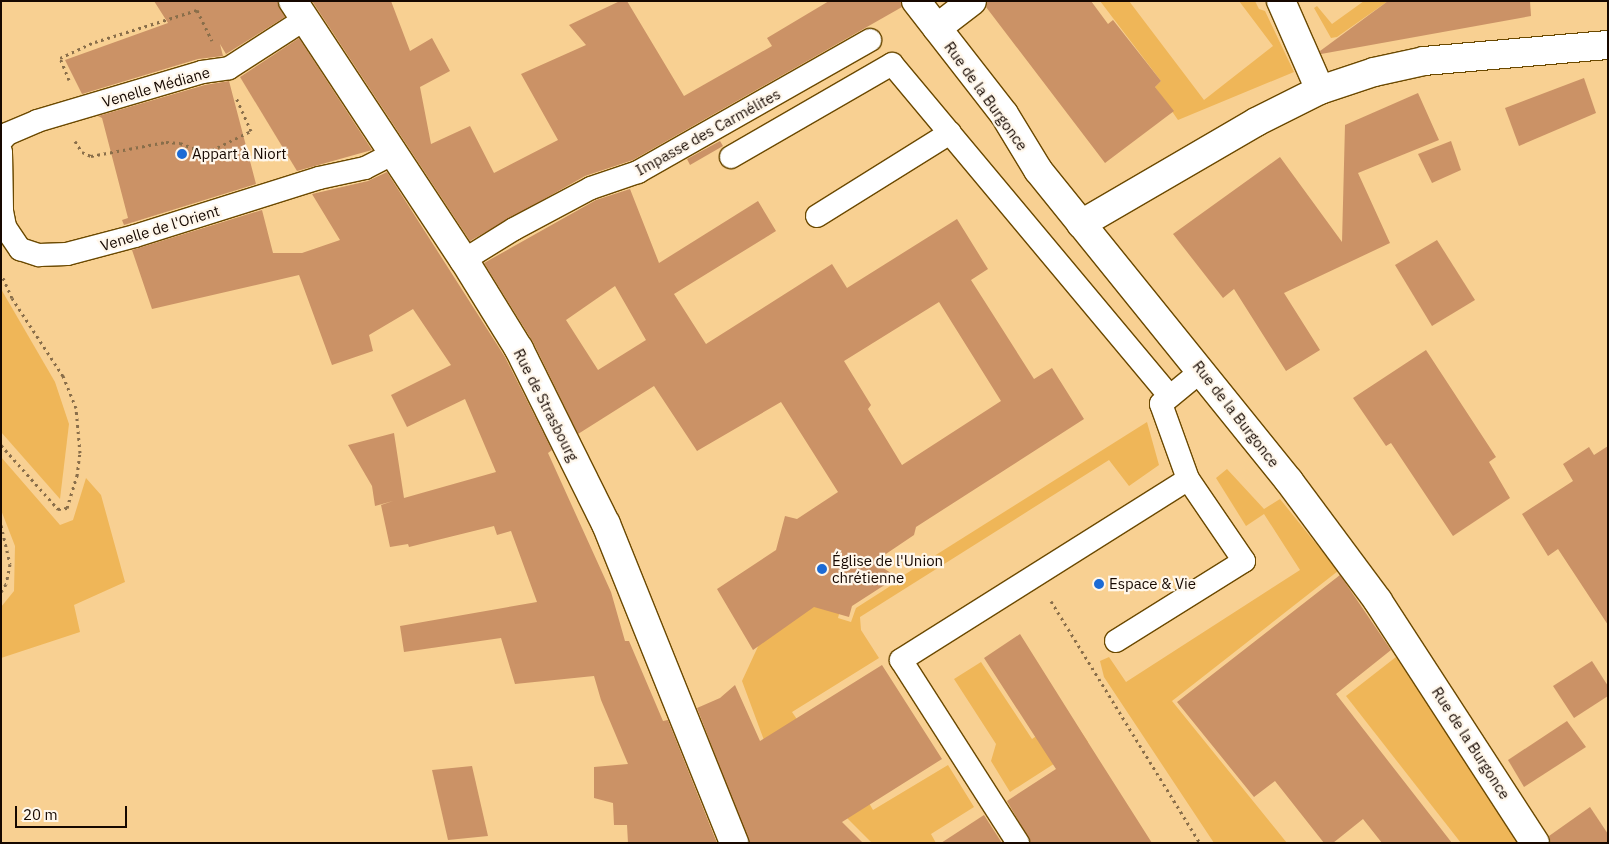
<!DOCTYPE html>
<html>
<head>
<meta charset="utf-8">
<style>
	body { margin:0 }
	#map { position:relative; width:1609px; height:844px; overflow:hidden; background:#f8d092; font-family:"IBM Plex Sans",sans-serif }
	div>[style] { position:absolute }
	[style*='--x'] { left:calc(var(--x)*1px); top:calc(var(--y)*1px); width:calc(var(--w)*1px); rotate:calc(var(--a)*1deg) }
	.green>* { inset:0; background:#efb658 }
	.building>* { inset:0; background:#cb9266 }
	.path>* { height:3px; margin-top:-1.5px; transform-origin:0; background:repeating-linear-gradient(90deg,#896e4a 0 2.5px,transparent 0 6.5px) }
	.roads { filter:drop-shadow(1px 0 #6b4900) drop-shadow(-1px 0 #6b4900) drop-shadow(0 1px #6b4900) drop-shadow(0 -1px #6b4900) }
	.service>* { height:22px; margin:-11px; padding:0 11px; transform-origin:11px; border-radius:11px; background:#fff }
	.minor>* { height:28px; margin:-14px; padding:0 14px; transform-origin:14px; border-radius:14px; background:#fff }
	.tertiary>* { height:28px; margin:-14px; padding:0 14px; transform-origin:14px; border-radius:14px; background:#fff }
	.dots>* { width:14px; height:14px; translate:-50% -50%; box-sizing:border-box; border:2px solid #fff7eb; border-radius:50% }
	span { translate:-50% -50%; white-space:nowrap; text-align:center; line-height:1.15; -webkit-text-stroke:4.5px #fff7eb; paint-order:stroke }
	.street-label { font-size:15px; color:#160800 }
	.poi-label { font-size:15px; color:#160800 }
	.left { translate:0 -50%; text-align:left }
	.frame { position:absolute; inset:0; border:2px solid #160800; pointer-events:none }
	.scale { position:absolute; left:15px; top:806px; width:112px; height:22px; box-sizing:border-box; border:2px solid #160800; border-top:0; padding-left:6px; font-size:15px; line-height:18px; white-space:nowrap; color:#160800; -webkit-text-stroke:4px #fff7eb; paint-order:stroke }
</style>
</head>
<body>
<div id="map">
	<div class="green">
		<i style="clip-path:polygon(1100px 1px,1129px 1px,1204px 100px,1273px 46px,1239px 1px,1255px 1px,1259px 9px,1265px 11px,1294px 72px,1178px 120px,1155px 87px,1161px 81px)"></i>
		<i style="clip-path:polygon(1364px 1px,1388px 1px,1337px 37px,1331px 38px,1314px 8px,1317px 6px,1332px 24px)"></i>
		<i style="clip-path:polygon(1px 289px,55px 382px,69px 424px,60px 499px,1px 432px)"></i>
		<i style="clip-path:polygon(1147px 422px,1159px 465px,1129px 486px,1109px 460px,860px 617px,861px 630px,879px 658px,792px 712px,825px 760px,839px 751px,873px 810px,948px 765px,974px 807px,931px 834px,936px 843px,872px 843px,784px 755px,771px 759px,742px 681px,761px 640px,832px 594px,841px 606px,838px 618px,851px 622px,856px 608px,892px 585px,901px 584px,904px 575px)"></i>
		<i style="clip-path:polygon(1px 457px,60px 525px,73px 520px,86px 478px,101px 495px,125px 582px,74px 605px,80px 632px,1px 658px,1px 607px,14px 591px,15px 546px,1px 510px)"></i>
		<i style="clip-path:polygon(1227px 469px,1264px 509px,1280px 499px,1338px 571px,1172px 701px,1287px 843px,1214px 843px,1104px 677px,1100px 661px,1109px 657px,1126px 682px,1300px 570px,1264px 514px,1246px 526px,1216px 478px)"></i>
		<i style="clip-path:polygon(1396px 657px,1519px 843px,1461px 843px,1346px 696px)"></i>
		<i style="clip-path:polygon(981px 662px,1032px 739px,1069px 714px,1088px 742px,1010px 792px,991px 761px,996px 744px,954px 679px)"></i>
	</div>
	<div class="building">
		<i style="clip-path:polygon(154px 1px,277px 1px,285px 17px,226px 54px,220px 44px,223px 56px,198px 59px,82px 94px,65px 60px,168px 23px)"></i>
		<i style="clip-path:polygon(312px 1px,391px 1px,410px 51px,432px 38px,450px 71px,420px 87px,431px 144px,470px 126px,494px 173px,558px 140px,521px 74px,586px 45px,569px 25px,620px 1px,627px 1px,684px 96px,772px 46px,767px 38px,829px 1px,901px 1px,902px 7px,633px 160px,585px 176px,470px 241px)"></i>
		<i style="clip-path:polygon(987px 1px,1091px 1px,1108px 24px,1113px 20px,1161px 81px,1155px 87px,1174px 111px,1105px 163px,986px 7px)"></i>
		<i style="clip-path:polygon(1388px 1px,1530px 1px,1531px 16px,1321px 54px,1320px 51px)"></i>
		<i style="clip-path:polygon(299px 38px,372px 150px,297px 171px,240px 77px)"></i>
		<i style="clip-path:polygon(1584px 78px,1596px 113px,1519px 146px,1505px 108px)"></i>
		<i style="clip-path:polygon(229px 81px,256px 184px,124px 225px,122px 220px,128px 218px,102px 118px,98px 116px,205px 85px)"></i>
		<i style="clip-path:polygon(1418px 93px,1439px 140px,1358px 173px,1390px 243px,1284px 293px,1320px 350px,1286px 371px,1234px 289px,1223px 298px,1173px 234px,1280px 157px,1342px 242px,1345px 125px)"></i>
		<i style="clip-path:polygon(720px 141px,723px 146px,690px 165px,687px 159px)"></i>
		<i style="clip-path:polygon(1451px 141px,1461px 170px,1432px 183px,1418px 154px)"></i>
		<i style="clip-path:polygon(387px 172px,505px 357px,552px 450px,548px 453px,611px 592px,625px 641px,629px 641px,663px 721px,668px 720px,717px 843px,628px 843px,627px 825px,614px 825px,613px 803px,594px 798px,594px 767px,628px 764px,601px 700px,594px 676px,515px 684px,501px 638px,404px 652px,400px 626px,537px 602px,511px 531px,497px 535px,494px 526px,409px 547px,408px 544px,390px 547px,381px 505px,393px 501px,375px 506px,372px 486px,348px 445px,394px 433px,404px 498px,496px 472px,465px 399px,407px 427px,391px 395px,451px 365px,413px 309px,369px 335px,373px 351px,332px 365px,299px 275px,152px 309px,132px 250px,262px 210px,273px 253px,302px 253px,340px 240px,312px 194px,368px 181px)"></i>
		<i style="clip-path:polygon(evenodd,630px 189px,659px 263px,758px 201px,776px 231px,674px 294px,706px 344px,832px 264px,847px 288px,957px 219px,988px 269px,971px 280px,1034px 379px,1052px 368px,1084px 419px,916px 527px,914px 535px,874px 562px,897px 577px,852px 606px,849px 617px,814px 607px,753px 650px,717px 589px,776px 550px,785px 516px,797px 519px,838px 492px,781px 402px,697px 451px,654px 386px,578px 434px,533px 342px,484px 263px,596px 200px,630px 189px,615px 286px,646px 340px,598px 370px,566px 320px,615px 286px,630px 189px,939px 302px,1001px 401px,902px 465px,868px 409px,871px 405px,844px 361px,939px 302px)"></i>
		<i style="clip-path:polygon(1437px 240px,1475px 300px,1432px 326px,1395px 265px)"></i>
		<i style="clip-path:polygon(1426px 350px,1496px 457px,1489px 462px,1510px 498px,1453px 536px,1391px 443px,1386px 446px,1353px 398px)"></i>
		<i style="clip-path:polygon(1608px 446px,1608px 625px,1558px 549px,1548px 556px,1522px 514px,1573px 481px,1563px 464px,1589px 447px,1594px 455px)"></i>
		<i style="clip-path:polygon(1340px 575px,1391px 650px,1336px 694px,1452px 843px,1382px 843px,1363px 819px,1333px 843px,1324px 843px,1275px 781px,1254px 797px,1177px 702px)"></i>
		<i style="clip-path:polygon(1020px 634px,1091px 747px,1152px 843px,1031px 843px,1007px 801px,1056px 769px,984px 658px)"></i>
		<i style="clip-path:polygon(1592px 661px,1608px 686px,1608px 696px,1574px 718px,1553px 686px)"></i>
		<i style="clip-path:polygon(882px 665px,942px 759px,842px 822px,863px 843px,749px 843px,697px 708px,720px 698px,735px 685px,760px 741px)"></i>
		<i style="clip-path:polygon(1567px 721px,1586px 747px,1524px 787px,1508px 760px)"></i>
		<i style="clip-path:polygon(472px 766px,488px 836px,448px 840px,432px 770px)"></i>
		<i style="clip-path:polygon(1590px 807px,1608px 834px,1608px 843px,1551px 843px,1549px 836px)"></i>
		<i style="clip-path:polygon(984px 815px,1002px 843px,941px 843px)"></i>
	</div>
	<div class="path">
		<i style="--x:69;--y:80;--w:24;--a:-112"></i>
		<i style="--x:60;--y:58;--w:38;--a:-25"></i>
		<i style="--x:95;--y:42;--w:107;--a:-17.4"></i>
		<i style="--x:197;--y:10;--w:34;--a:64"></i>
		<i style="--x:75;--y:141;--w:13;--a:58"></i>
		<i style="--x:82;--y:152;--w:10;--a:24"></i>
		<i style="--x:91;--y:156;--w:76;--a:-10.6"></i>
		<i style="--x:166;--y:142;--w:14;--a:4"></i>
		<i style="--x:180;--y:143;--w:28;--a:21"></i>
		<i style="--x:206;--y:153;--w:50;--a:-26.1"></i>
		<i style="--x:251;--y:131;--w:37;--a:-114"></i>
		<i style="--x:1;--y:445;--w:86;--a:48.3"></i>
		<i style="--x:58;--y:509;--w:9;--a:-6"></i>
		<i style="--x:67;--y:508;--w:34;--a:-73"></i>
		<i style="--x:77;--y:476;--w:23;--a:-83"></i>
		<i style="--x:80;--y:453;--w:45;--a:-95.1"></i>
		<i style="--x:76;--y:408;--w:35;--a:-112"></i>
		<i style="--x:63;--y:376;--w:93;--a:-123.2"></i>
		<i style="--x:12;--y:298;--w:24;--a:-114"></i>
		<i style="--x:1;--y:525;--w:40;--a:77"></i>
		<i style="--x:10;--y:564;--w:20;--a:101"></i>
		<i style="--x:6;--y:584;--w:9;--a:122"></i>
		<i style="--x:1051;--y:601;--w:284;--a:58.4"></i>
	</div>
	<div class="roads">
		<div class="service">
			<i style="--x:1;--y:141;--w:9;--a:-49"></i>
			<i style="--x:7;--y:134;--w:33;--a:-23"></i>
			<i style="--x:37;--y:121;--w:172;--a:-16.5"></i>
			<i style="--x:202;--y:72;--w:27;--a:-8"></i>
			<i style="--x:229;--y:68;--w:90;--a:-32.8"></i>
			<i style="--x:1;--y:152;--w:59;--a:89"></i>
			<i style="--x:2;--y:211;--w:16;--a:79"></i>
			<i style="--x:5;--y:227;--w:27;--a:56"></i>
			<i style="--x:20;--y:249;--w:20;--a:18"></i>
			<i style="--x:39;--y:255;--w:28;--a:-2"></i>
			<i style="--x:67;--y:254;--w:70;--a:-14.8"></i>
			<i style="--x:135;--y:236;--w:193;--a:-17.5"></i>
			<i style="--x:319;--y:178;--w:47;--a:-12.3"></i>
			<i style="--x:365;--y:168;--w:34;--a:-27"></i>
			<i style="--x:731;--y:157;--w:186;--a:-30"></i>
			<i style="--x:892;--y:64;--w:433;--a:50.1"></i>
			<i style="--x:817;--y:216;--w:157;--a:-32"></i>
			<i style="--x:464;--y:260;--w:59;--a:-31.8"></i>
			<i style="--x:514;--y:229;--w:87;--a:-28"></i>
			<i style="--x:591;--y:188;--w:50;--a:-18.8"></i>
			<i style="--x:638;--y:172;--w:267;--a:-29.6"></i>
			<i style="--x:1116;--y:641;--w:151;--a:-32"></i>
			<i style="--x:1244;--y:561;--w:99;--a:-124.3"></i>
			<i style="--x:1188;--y:479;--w:80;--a:-109.8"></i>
			<i style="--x:1161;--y:404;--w:52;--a:-39.5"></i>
			<i style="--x:1018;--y:843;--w:217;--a:-122.6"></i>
			<i style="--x:901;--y:660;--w:339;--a:-32.2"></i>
		</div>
		<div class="minor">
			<i style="--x:1281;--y:1;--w:97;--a:66.3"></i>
			<i style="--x:937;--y:28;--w:44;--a:-37.6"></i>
			<i style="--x:1081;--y:224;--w:203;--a:-30.2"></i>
			<i style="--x:1256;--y:122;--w:72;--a:-26.6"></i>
			<i style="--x:1320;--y:90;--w:57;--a:-18.4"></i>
			<i style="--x:1374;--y:72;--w:51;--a:-12.4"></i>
			<i style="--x:1424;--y:61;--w:185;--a:-5"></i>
		</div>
		<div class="tertiary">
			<i style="--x:293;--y:1;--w:310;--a:56.6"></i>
			<i style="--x:464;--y:260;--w:105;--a:58.3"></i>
			<i style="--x:519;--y:349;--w:195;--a:63.6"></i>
			<i style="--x:606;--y:524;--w:344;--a:68.1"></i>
			<i style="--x:916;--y:1;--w:143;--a:52.1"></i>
			<i style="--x:1004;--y:114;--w:66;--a:58.7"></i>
			<i style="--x:1038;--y:170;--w:400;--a:51.1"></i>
			<i style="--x:1289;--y:481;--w:149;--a:53.4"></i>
			<i style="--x:1378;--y:601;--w:288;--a:57"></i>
		</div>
	</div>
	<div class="dots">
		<i style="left:182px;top:154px;background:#1c6bd5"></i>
		<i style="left:822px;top:569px;background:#1c6bd5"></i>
		<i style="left:1099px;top:584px;background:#1c6bd5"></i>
	</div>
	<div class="street-label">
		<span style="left:156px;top:87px;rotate:-16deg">Venelle Médiane</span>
		<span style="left:986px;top:96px;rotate:54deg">Rue de la Burgonce</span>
		<span style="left:708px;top:132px;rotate:-29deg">Impasse des Carmélites</span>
		<span style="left:160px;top:228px;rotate:-17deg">Venelle de l'Orient</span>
		<span style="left:546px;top:405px;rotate:63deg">Rue de Strasbourg</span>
		<span style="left:1236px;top:414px;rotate:52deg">Rue de la Burgonce</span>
		<span style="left:1471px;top:743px;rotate:57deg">Rue de la Burgonce</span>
	</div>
	<div class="poi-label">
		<span class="left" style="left:192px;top:154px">Appart à Niort</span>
		<span class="left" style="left:832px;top:569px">Église de l'Union<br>chrétienne</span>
		<span class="left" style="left:1109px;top:584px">Espace &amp; Vie</span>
	</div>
	<div class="frame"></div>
	<div class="scale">20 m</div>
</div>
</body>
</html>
